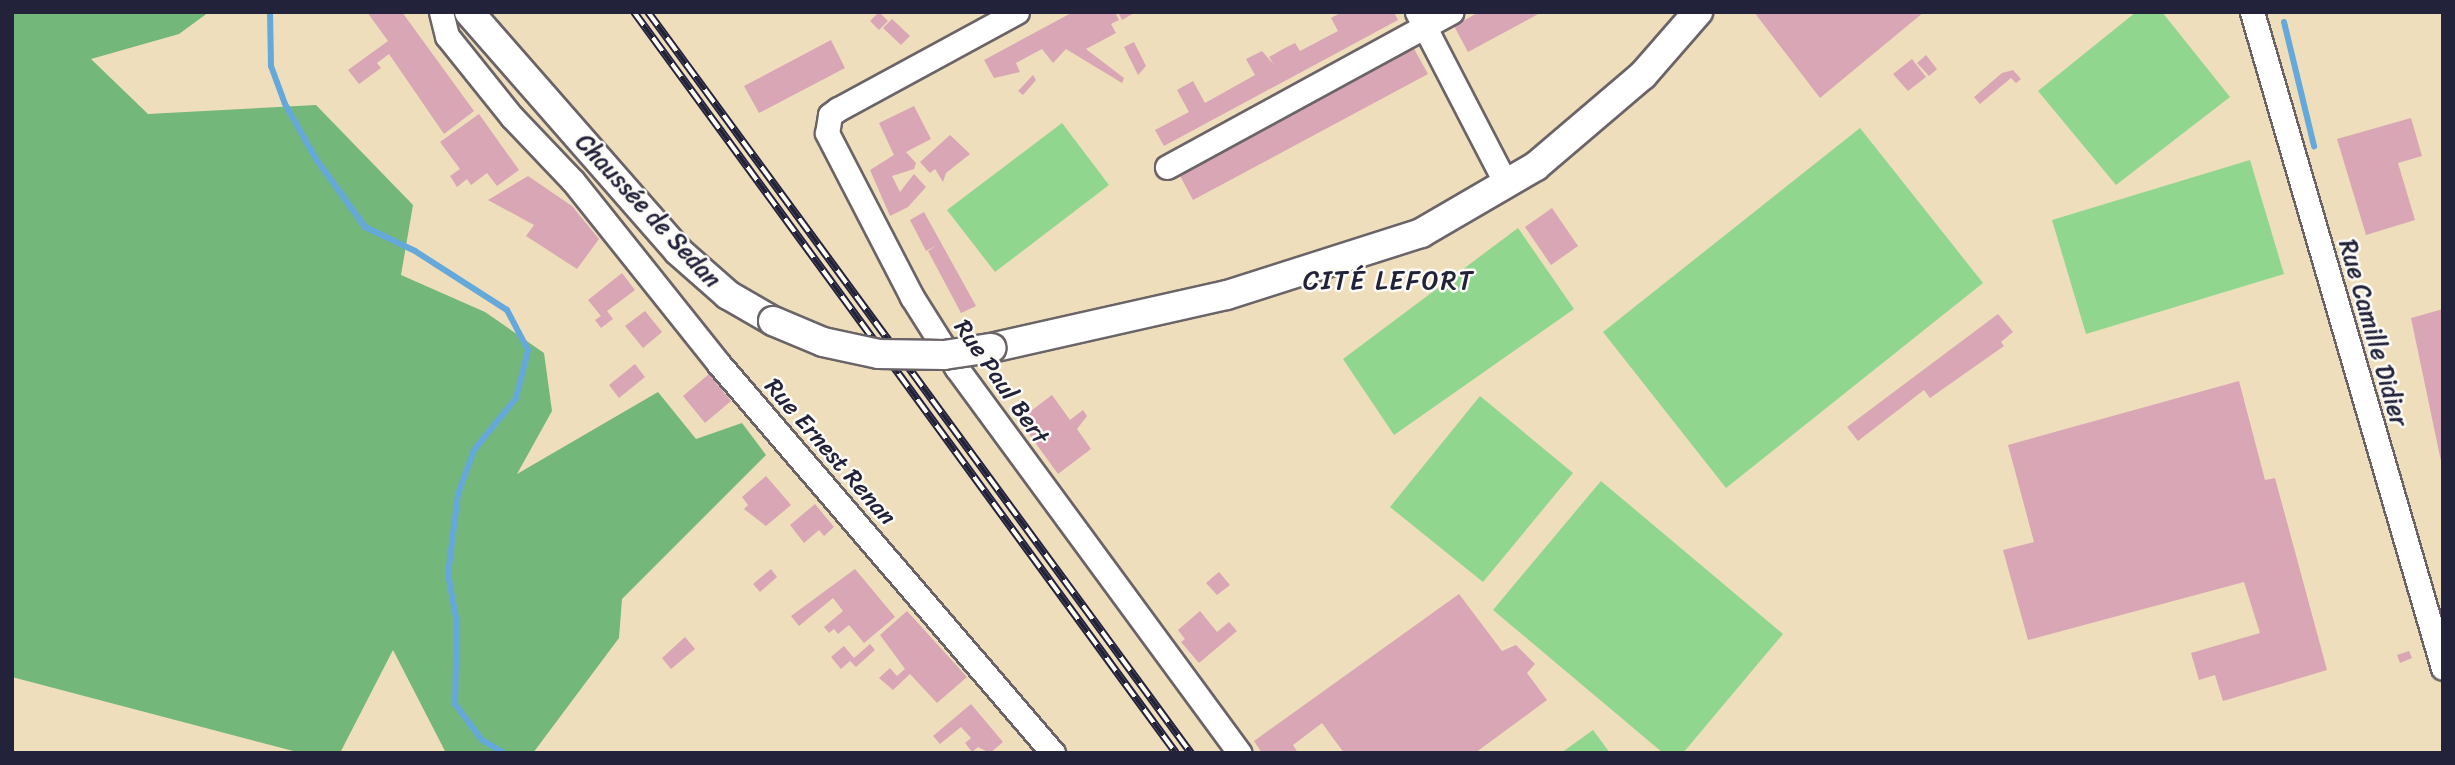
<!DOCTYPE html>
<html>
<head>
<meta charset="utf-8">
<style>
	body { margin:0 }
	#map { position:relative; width:2455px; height:765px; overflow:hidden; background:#efdebc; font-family:Sriracha,sans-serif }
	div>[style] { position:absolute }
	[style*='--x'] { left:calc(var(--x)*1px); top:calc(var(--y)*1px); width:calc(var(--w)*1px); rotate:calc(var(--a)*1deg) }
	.green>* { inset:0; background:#91d68f }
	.forest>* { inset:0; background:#74b77a }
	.stream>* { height:6px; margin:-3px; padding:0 3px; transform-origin:3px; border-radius:3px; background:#65a8da }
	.building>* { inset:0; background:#d8a6b5 }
	.roads { filter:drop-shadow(2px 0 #6a6468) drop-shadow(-2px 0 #6a6468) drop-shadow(0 2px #6a6468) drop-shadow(0 -2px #6a6468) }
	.minor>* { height:23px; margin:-11.5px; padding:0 11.5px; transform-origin:11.5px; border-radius:11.5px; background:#fff }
	.major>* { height:28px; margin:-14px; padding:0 14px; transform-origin:14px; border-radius:14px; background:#fff }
	.rail>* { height:8px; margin-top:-4px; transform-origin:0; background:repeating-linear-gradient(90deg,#fdfcf7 0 16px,#22223b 0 32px); box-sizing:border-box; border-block:2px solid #22223b }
	.bridges { filter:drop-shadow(2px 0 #6a6468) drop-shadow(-2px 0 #6a6468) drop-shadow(0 2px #6a6468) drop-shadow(0 -2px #6a6468) }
	.major-bridge>* { height:28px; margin:-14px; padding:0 14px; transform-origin:14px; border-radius:14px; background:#fff }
	span { translate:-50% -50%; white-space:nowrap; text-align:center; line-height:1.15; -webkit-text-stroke:5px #fdfcf7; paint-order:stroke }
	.street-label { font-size:24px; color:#22223b }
	.neighbourhood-label { font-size:26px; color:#22223b; letter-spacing:2px }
	.frame { position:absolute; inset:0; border:14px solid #22223b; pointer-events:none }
</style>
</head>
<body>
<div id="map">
	<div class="green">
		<i style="clip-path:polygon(2136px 12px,2162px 12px,2230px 97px,2116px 185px,2038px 91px)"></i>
		<i style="clip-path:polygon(1062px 123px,1109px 185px,995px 272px,947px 210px)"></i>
		<i style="clip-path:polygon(1860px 128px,1983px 283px,1726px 488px,1603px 332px)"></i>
		<i style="clip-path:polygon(2250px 160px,2284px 274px,2086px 334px,2052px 220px)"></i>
		<i style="clip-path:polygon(1518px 228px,1574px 309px,1394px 435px,1343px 359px)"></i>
		<i style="clip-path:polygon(1480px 396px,1573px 473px,1483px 582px,1390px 507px)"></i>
		<i style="clip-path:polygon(1601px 481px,1783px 634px,1683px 753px,1663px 753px,1493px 610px)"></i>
		<i style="clip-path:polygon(1593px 730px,1610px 753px,1561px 753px)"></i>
	</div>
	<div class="forest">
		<i style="clip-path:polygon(12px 12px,209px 12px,179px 34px,91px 59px,148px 114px,316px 105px,413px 205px,401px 275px,485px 312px,544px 353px,552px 411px,517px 474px,658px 392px,696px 439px,742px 423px,766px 455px,622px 599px,619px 638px,533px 753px,446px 753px,393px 650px,340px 753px,301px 753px,12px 677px)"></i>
	</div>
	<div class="stream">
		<i style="--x:270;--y:12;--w:54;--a:88.9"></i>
		<i style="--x:271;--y:66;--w:40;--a:69.8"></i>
		<i style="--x:285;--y:104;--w:63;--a:60.6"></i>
		<i style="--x:316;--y:159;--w:84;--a:54.2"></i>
		<i style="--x:365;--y:227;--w:55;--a:25.6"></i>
		<i style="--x:415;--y:251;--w:109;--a:32.7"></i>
		<i style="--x:507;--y:310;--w:45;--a:62.3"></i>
		<i style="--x:528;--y:350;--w:49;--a:104"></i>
		<i style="--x:516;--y:398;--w:67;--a:128.9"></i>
		<i style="--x:474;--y:450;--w:47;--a:110"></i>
		<i style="--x:458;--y:494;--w:81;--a:97.1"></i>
		<i style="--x:448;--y:574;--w:50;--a:79.6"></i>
		<i style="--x:457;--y:623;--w:81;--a:91.4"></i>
		<i style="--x:455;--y:704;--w:45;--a:53.1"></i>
		<i style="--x:482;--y:740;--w:26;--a:31"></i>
		<i style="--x:2284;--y:22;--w:128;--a:76.4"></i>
	</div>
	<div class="building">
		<i style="clip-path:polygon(367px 12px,402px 12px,474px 111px,444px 134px,389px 54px,377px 63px,381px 68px,359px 84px,348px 70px,388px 41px)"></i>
		<i style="clip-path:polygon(879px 12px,888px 21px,879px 30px,870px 21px)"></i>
		<i style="clip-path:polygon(1073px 12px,1115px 12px,1119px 20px,1111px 24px,1116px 33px,1086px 49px,1124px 78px,1122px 83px,1066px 49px,1053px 63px,1042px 49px,1016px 63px,1020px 72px,994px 78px,984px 60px)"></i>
		<i style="clip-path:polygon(1118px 12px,1136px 12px,1122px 20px)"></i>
		<i style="clip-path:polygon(1342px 12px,1394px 12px,1398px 20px,1164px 146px,1155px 130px,1189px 112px,1177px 90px,1193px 81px,1205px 103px,1255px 75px,1246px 59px,1262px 51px,1274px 65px,1269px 57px,1283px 49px,1295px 43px,1300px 51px,1338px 31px,1331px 18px)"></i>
		<i style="clip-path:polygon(1479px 12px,1542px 12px,1468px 52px,1454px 26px)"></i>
		<i style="clip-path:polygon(1754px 12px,1924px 12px,1820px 98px)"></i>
		<i style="clip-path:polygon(892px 19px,910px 36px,901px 45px,883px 28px)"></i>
		<i style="clip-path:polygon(831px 40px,845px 68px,759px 113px,744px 86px)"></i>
		<i style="clip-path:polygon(1134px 42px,1146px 66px,1138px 75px,1124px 47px)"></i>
		<i style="clip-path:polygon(1413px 47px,1428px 74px,1193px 200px,1179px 174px)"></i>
		<i style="clip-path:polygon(1926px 55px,1937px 69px,1929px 76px,1917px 63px)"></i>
		<i style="clip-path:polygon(1912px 59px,1926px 77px,1908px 91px,1893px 74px)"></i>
		<i style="clip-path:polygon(2013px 70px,2021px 79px,2016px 83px,2011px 78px,1980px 104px,1974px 97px,2002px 73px)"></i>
		<i style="clip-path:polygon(1033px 75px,1036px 80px,1023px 95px,1018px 91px)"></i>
		<i style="clip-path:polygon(914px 106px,931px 139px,906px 152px,916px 163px,914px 169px,892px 176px,900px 192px,914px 174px,926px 187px,908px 207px,890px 216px,870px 170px,894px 155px,879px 123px)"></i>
		<i style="clip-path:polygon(479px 114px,519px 170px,497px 186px,487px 173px,471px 185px,467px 179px,457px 187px,450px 176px,460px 169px,440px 142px)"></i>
		<i style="clip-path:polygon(2411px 118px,2422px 156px,2398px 163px,2415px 220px,2366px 235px,2337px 139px)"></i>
		<i style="clip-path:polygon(950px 135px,970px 154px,946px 173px,943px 182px,935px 169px,930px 173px,920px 162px)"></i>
		<i style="clip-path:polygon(528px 176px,572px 206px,599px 239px,577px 269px,526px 236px,534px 225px,488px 200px)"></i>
		<i style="clip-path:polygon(1552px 208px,1578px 246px,1551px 265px,1525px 227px)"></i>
		<i style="clip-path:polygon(924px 212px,976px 306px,961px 313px,928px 251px,937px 245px,926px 251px,910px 220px)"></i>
		<i style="clip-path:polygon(622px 273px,635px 290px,607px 311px,613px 319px,601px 328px,595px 320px,601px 316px,588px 300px)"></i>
		<i style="clip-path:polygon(2369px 304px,2373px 319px,2364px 322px,2359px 306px)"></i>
		<i style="clip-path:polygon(2443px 309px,2443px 466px,2442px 466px,2411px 318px)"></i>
		<i style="clip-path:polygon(645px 311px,662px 332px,643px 348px,625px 326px)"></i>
		<i style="clip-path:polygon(1998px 314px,2013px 332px,2001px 342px,2004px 346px,1930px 398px,1924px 390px,1858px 441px,1847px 427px)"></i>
		<i style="clip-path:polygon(635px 364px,645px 377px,619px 398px,609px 385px)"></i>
		<i style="clip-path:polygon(709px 374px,731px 401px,705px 423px,683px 396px)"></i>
		<i style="clip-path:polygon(2239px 381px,2265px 480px,2275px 478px,2327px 670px,2223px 701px,2215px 675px,2199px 680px,2191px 653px,2260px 633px,2244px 582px,2028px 640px,2003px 550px,2034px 542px,2008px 445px)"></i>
		<i style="clip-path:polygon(1052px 395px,1070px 420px,1083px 410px,1087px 416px,1077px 429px,1091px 449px,1058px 474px,1019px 420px)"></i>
		<i style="clip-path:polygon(766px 476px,791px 505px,766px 526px,744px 509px,748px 505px,742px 497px)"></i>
		<i style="clip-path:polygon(815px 504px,834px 527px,824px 536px,819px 530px,804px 543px,790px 525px)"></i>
		<i style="clip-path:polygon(771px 569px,777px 577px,760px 592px,753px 584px)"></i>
		<i style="clip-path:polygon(855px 569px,895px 617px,864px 643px,849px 625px,838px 634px,834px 629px,829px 633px,824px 627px,843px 611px,833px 598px,799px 626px,791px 616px)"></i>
		<i style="clip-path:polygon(1219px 572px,1230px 585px,1217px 595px,1206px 583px)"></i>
		<i style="clip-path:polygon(1459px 594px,1502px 651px,1516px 645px,1535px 664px,1527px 673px,1547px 700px,1475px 753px,1344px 753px,1322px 723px,1293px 745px,1298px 753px,1262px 753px,1254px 741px)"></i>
		<i style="clip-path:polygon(907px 611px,967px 677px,937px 703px,910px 674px,893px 690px,879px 678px,890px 668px,897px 676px,905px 669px,880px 635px)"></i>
		<i style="clip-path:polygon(1200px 611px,1217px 632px,1229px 622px,1237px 631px,1199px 663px,1181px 642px,1185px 639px,1178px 630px)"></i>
		<i style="clip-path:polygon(685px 637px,695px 649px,671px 669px,662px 658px)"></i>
		<i style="clip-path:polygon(870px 644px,875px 650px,856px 667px,850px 661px,841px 669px,831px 657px,844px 646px,854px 658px)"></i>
		<i style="clip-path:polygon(2409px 651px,2412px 658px,2400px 663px,2397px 655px)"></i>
		<i style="clip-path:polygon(971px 704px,1003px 742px,990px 753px,978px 747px,972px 752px,965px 743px,971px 738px,961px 727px,940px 744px,933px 736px)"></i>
	</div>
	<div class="roads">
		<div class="minor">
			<i style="--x:441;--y:12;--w:25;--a:76"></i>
			<i style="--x:447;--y:36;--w:104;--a:51.3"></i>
			<i style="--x:512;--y:117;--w:88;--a:46.4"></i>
			<i style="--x:573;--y:181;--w:234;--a:51.4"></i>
			<i style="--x:719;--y:364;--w:513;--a:49.35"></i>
			<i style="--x:1017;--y:12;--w:204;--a:151.5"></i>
			<i style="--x:838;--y:109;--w:10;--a:143"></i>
			<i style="--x:830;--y:115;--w:18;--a:99"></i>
			<i style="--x:827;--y:133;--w:185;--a:62.6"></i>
			<i style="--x:912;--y:297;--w:83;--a:57.8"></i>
			<i style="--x:956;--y:367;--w:479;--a:53.7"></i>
			<i style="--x:1417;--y:12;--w:194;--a:62.6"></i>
			<i style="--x:2252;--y:12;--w:683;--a:73.77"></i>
			<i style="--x:1167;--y:167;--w:324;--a:-28.6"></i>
		</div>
		<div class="major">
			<i style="--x:469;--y:12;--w:317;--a:48.8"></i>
			<i style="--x:678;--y:251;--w:67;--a:41.3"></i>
			<i style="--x:728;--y:295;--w:52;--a:30"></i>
			<i style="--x:991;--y:348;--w:242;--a:-12.7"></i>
			<i style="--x:1227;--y:295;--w:204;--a:-17.7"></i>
			<i style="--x:1421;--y:233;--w:133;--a:-30.2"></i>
			<i style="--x:1536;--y:166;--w:140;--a:-40.4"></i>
			<i style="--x:1643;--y:75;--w:84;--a:-48.9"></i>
		</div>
	</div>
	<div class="rail">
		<i style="--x:634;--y:12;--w:918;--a:53.82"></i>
		<i style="--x:648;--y:12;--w:919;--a:53.77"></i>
	</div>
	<div class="bridges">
		<div class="major-bridge">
			<i style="--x:773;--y:321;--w:54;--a:22.8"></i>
			<i style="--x:823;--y:342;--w:57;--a:12.1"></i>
			<i style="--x:879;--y:354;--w:65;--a:0.9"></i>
			<i style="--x:944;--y:355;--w:48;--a:-8.5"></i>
		</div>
	</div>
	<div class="street-label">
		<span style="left:648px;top:211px;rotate:47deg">Chaussée de Sedan</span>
		<span style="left:2373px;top:333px;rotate:74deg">Rue Camille Didier</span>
		<span style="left:1001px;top:382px;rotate:55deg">Rue Paul Bert</span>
		<span style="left:830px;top:452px;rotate:49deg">Rue Ernest Renan</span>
	</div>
	<div class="neighbourhood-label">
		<span style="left:1389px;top:281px">CITÉ LEFORT</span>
	</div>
	<div class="frame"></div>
</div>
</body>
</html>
